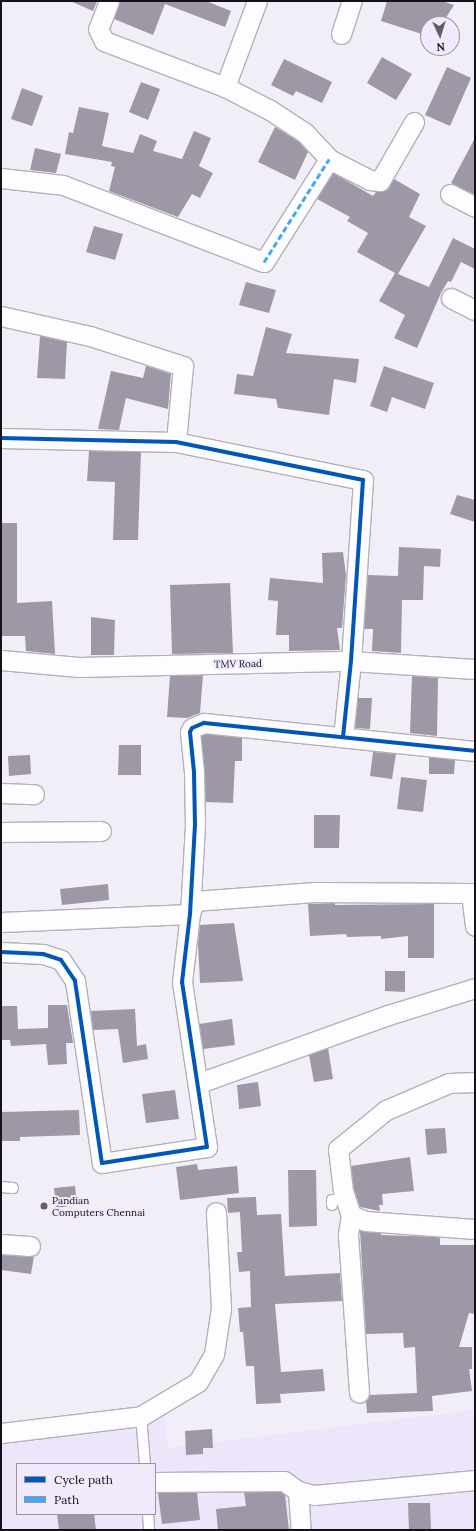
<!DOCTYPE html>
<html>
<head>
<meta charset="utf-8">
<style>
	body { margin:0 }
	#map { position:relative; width:476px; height:1531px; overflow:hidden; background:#f2eef8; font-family:Lora,serif }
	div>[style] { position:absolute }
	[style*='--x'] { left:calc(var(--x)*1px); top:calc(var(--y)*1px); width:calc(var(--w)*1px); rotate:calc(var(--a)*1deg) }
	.built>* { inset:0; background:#ede5fa }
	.building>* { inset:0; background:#9e98a6 }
	.roads { filter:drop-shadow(1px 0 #b4b0b9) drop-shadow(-1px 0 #b4b0b9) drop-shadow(0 1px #b4b0b9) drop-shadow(0 -1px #b4b0b9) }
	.service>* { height:10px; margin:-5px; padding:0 5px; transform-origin:5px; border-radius:5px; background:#fdfcfe }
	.minor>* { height:19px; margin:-9.5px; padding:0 9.5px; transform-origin:9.5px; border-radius:9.5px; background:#fdfcfe }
	.quiet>* { height:3px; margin-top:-1.5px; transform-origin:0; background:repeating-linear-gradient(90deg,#3fa9f5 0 6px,transparent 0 9px) }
	.cycleway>* { height:4px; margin:-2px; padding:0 2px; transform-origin:2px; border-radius:2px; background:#0057b8 }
	.dots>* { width:11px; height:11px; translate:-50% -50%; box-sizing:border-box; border:2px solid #f1eafc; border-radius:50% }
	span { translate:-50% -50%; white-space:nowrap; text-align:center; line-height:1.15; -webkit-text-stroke:4px #f1eafc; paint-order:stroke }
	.street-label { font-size:10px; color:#141119 }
	.poi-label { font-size:10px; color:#141119 }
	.left { translate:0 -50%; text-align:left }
	.frame { position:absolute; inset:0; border:2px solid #141119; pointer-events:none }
	.legend { position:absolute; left:16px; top:1463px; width:140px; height:52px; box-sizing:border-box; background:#f1eafc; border:1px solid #9993a1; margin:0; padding:5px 7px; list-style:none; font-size:12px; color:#141119 }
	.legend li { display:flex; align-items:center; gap:8px; height:20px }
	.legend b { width:20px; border:1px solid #9993a1 }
	.north { position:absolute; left:420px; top:16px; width:40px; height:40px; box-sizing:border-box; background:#f1eafc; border:1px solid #9993a1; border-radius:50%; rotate:176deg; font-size:11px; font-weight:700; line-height:16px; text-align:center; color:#141119 }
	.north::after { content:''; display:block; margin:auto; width:14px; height:18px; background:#625e67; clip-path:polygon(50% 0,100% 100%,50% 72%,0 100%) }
</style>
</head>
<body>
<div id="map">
	<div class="built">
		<i style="clip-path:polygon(evenodd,475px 1410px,475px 1530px,1px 1530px,1px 1440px,165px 1415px,168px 1448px,475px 1410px,17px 1464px,155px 1464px,155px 1514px,17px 1514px,17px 1464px)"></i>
	</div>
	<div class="building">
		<i style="clip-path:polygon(70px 1px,97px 1px,93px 11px)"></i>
		<i style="clip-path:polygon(120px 1px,206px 1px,231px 11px,225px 27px,165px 4px,153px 35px,114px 19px)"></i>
		<i style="clip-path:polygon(387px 1px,442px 1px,454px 5px,442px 24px,428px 24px,428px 36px,381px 21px)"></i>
		<i style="clip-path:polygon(382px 57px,412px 74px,396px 100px,367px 83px)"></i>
		<i style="clip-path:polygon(284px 59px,332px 82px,322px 103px,296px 91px,293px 96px,271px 85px)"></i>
		<i style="clip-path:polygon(447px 67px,471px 78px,450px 126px,425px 115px)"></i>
		<i style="clip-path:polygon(141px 82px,160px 89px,148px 120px,129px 112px)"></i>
		<i style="clip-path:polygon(22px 88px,43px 96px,32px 126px,11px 119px)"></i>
		<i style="clip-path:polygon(79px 107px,109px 113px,102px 146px,133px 153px,140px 134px,157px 141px,153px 151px,182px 159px,194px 131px,211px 138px,199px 166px,213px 173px,200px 198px,192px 194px,178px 217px,109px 191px,115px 167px,111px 166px,112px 162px,65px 154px,69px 132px,73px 133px)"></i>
		<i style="clip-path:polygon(275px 127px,298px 141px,308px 152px,295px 180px,258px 162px)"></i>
		<i style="clip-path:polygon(475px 138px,475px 195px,451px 183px)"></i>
		<i style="clip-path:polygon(35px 148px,61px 154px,56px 173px,30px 170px)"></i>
		<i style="clip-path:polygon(333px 173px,373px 196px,376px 192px,385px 191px,394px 179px,420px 194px,409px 217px,426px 226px,398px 274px,429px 287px,453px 238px,475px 249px,475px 269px,461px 262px,451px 282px,448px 281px,441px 293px,417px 348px,394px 338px,405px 315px,379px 301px,395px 273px,357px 252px,368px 233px,347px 221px,350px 217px,317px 199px)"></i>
		<i style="clip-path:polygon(94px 226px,123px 234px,115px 260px,86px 252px)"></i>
		<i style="clip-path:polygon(246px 282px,276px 290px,269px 313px,239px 305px)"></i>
		<i style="clip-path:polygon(266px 327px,292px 334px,286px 353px,359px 359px,356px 383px,334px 379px,329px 415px,278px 408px,276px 399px,234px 394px,237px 374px,253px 376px)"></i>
		<i style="clip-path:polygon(40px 336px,67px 342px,65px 379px,37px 378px)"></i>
		<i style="clip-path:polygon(146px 366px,171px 374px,168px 409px,126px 398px,119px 430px,98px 429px,111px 371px,143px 378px)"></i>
		<i style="clip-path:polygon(384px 366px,434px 383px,425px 409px,392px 397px,387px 412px,370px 406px)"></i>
		<i style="clip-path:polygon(89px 451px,141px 452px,138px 540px,113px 540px,115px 482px,87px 481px)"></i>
		<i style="clip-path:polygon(457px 495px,475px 500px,475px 522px,450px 514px)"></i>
		<i style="clip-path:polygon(1px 523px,17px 523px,17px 603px,52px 601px,55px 654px,26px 651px,25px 636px,1px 636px)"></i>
		<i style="clip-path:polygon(399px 547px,441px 549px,440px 567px,424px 566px,423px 600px,402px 600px,401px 653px,372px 651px,373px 629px,364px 629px,368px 575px,398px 576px)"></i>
		<i style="clip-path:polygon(343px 552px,346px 575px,342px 628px,337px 628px,340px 650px,289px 651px,289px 635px,276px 635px,278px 601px,268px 600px,270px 578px,323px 583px,322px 553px)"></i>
		<i style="clip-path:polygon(230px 583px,233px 653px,172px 654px,170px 585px)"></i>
		<i style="clip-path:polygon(91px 617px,115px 620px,114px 655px,91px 655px)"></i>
		<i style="clip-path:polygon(203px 675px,200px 713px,187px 718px,167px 717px,170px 676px)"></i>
		<i style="clip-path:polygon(412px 676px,438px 678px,437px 736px,410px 733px)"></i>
		<i style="clip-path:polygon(358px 698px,372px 698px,370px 729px,355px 728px)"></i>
		<i style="clip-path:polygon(206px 734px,242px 738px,242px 761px,235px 761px,233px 803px,206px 802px,201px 736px)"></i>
		<i style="clip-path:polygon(119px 745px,141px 745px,141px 775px,118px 775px)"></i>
		<i style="clip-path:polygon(373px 752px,396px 754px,392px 779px,370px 776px)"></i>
		<i style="clip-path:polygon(30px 755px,31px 774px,9px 776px,8px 756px)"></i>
		<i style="clip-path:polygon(429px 757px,455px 760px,454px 774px,429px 774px)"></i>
		<i style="clip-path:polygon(401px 777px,427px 780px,423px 812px,397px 809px)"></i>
		<i style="clip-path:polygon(314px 815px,340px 815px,339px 848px,314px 848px)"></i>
		<i style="clip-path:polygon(108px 884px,109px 900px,62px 905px,60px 889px)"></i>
		<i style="clip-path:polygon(335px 903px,335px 905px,434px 904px,434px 958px,408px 958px,408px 936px,381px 939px,381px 936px,347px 937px,346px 934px,310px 936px,308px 904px)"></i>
		<i style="clip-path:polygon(234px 923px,243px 981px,200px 983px,198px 943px,200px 925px)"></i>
		<i style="clip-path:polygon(385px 971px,405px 971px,405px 992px,385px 991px)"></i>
		<i style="clip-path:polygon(48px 1005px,67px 1005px,73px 1043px,66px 1043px,67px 1064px,48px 1065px,46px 1044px,11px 1046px,10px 1040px,1px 1040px,1px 1006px,17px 1006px,18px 1029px,48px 1028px)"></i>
		<i style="clip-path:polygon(135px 1009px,137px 1046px,146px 1044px,148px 1059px,123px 1063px,118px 1029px,93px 1030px,91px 1011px)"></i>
		<i style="clip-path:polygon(232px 1019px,235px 1045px,203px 1049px,199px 1024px)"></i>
		<i style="clip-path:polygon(328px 1048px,333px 1079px,314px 1082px,309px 1055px)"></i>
		<i style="clip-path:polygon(258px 1082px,261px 1106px,239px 1109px,237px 1085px)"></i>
		<i style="clip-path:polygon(175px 1090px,179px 1119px,146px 1123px,142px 1094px)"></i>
		<i style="clip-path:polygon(79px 1110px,80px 1135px,20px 1137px,20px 1141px,1px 1141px,1px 1112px)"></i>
		<i style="clip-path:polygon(445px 1128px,447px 1153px,427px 1155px,425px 1129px)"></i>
		<i style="clip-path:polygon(410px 1157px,414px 1191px,382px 1194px,383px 1205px,379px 1205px,380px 1211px,360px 1207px,354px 1189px,351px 1166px)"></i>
		<i style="clip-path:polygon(197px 1164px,198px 1170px,237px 1166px,239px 1193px,180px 1200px,176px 1167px)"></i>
		<i style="clip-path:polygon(288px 1170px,316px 1170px,317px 1226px,289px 1227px)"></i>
		<i style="clip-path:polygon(75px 1186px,77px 1205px,56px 1208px,54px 1188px)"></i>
		<i style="clip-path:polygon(256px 1197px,257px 1215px,281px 1214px,285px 1276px,340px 1273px,342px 1301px,275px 1304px,281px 1372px,323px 1369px,325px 1391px,280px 1394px,281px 1403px,256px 1404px,254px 1366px,246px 1366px,243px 1332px,240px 1332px,238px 1308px,251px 1307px,250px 1271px,239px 1272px,237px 1252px,242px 1252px,240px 1212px,228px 1213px,227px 1198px)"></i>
		<i style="clip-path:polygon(360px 1231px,381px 1233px,381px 1235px,440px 1237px,440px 1245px,475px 1245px,475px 1314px,469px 1313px,459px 1347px,472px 1347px,472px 1369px,469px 1369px,472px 1391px,432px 1396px,433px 1411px,367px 1413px,366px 1401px,370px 1395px,417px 1393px,415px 1347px,404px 1348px,403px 1333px,366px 1334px)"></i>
		<i style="clip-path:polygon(1px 1255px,34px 1256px,31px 1274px,1px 1270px)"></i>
		<i style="clip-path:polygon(212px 1429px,213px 1448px,203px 1448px,203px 1454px,186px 1455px,185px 1431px)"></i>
		<i style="clip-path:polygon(244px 1492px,281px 1492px,285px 1495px,289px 1530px,218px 1530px,216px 1509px,246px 1506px)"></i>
		<i style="clip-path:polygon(158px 1493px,197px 1493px,200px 1520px,162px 1524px)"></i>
		<i style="clip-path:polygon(408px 1503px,430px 1503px,431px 1530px,409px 1530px)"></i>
		<i style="clip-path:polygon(57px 1514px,94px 1514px,96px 1530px,59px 1530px)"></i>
	</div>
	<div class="roads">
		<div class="service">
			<i style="--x:1;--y:1187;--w:12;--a:5"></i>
			<i style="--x:332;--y:1205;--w:5;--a:-90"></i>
			<i style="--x:332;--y:1200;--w:13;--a:0"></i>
			<i style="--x:141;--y:1416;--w:48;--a:85.2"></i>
			<i style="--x:148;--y:1514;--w:16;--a:86"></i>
		</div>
		<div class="minor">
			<i style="--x:109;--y:1;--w:30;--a:111"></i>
			<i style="--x:98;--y:29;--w:13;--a:63"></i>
			<i style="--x:104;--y:41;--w:129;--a:20.8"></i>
			<i style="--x:225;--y:87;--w:51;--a:27.1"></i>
			<i style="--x:270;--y:110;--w:42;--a:33.3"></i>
			<i style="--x:305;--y:133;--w:35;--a:47"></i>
			<i style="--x:329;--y:159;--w:46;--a:27.1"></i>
			<i style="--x:370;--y:180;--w:10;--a:6"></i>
			<i style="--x:380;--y:181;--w:68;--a:-60"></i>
			<i style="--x:341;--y:34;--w:35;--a:-72"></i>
			<i style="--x:225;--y:87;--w:92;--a:-69.6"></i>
			<i style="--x:1;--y:178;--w:62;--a:6.4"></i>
			<i style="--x:63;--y:185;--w:215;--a:21"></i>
			<i style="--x:264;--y:262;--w:122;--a:-57.7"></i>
			<i style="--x:450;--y:194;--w:28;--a:27"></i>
			<i style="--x:451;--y:298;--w:27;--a:27"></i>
			<i style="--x:1;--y:316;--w:91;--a:12.7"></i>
			<i style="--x:90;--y:336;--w:98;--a:17.9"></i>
			<i style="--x:183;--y:366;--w:76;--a:95.3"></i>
			<i style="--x:1;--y:438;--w:175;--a:1.3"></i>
			<i style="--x:176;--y:442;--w:191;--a:11.5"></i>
			<i style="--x:363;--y:480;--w:181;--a:93.8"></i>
			<i style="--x:351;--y:661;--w:76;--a:96"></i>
			<i style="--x:1;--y:660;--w:78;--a:5.1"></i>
			<i style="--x:79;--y:667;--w:272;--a:-1.3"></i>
			<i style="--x:351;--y:661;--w:124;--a:3.7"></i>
			<i style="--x:1;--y:793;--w:33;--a:2"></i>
			<i style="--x:1;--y:832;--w:100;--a:-0.6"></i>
			<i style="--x:1;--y:922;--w:189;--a:-2.4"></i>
			<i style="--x:190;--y:914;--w:14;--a:-73"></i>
			<i style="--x:194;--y:901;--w:121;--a:-4.3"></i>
			<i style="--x:315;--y:892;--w:156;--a:0.4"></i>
			<i style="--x:471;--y:893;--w:33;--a:83"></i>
			<i style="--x:1;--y:952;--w:42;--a:2.7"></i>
			<i style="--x:43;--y:954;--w:19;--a:18"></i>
			<i style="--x:61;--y:960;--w:25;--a:56"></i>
			<i style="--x:75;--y:981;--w:184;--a:81.6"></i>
			<i style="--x:102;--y:1163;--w:106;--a:-8.7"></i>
			<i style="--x:207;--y:1147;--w:167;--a:-98.6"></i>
			<i style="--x:182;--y:982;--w:68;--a:-83.3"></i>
			<i style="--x:190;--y:914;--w:89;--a:-86.8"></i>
			<i style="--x:195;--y:825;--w:53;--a:-91.1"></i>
			<i style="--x:194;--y:772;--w:40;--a:-95.7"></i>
			<i style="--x:190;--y:732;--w:4;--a:-63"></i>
			<i style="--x:192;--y:728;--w:13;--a:-23"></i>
			<i style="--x:204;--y:723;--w:272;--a:5.9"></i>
			<i style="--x:475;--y:1082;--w:26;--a:178"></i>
			<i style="--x:449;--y:1083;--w:69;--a:156.8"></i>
			<i style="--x:386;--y:1110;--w:62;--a:140.9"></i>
			<i style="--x:338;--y:1149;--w:42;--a:83.2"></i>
			<i style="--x:343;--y:1191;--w:25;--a:72"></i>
			<i style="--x:351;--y:1215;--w:15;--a:23"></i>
			<i style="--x:365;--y:1221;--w:110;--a:4.2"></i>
			<i style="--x:199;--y:1083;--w:201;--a:-19.8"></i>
			<i style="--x:388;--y:1015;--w:91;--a:-17.2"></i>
			<i style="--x:351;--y:1215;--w:20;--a:99"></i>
			<i style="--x:348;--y:1235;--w:158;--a:86"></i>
			<i style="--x:1;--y:1244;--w:29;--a:4"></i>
			<i style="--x:1;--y:1433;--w:141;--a:-6.9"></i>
			<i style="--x:141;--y:1416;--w:66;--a:-30.8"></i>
			<i style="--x:198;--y:1382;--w:32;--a:-60"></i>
			<i style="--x:214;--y:1354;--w:47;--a:-81.3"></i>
			<i style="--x:221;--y:1308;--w:96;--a:-93"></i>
			<i style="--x:155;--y:1482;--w:129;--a:-0.4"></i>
			<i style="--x:284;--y:1481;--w:17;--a:36"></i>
			<i style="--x:298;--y:1491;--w:16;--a:14"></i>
			<i style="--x:314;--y:1495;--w:162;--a:-5.3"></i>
			<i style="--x:298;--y:1491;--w:39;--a:86"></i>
		</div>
	</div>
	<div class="quiet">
		<i style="--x:264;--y:262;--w:122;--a:-57.7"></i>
	</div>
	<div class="cycleway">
		<i style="--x:1;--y:438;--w:175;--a:1.3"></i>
		<i style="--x:176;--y:442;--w:191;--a:11.5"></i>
		<i style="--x:363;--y:480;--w:181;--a:93.8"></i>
		<i style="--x:351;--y:661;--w:76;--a:96"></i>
		<i style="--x:1;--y:952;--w:42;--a:2.7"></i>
		<i style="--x:43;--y:954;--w:19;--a:18"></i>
		<i style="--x:61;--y:960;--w:25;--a:56"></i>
		<i style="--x:75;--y:981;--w:184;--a:81.6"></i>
		<i style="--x:102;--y:1163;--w:106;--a:-8.7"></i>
		<i style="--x:207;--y:1147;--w:167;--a:-98.6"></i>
		<i style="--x:182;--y:982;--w:68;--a:-83.3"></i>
		<i style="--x:190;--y:914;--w:89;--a:-86.8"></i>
		<i style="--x:195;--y:825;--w:53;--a:-91.1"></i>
		<i style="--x:194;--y:772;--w:40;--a:-95.7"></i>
		<i style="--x:190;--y:732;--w:4;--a:-63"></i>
		<i style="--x:192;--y:728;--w:13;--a:-23"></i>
		<i style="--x:204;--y:723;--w:272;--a:5.9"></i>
	</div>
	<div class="dots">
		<i style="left:44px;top:1206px;background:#625e67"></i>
	</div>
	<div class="street-label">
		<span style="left:238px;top:664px;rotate:-1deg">TMV Road</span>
	</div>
	<div class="poi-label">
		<span class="left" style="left:52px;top:1206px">Pandian<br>Computers Chennai</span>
	</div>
	<div class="frame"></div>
	<ul class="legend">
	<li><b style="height:5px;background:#0057b8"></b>Cycle path</li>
	<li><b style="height:5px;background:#3fa9f5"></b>Path</li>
	</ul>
	<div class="north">N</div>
</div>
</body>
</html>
